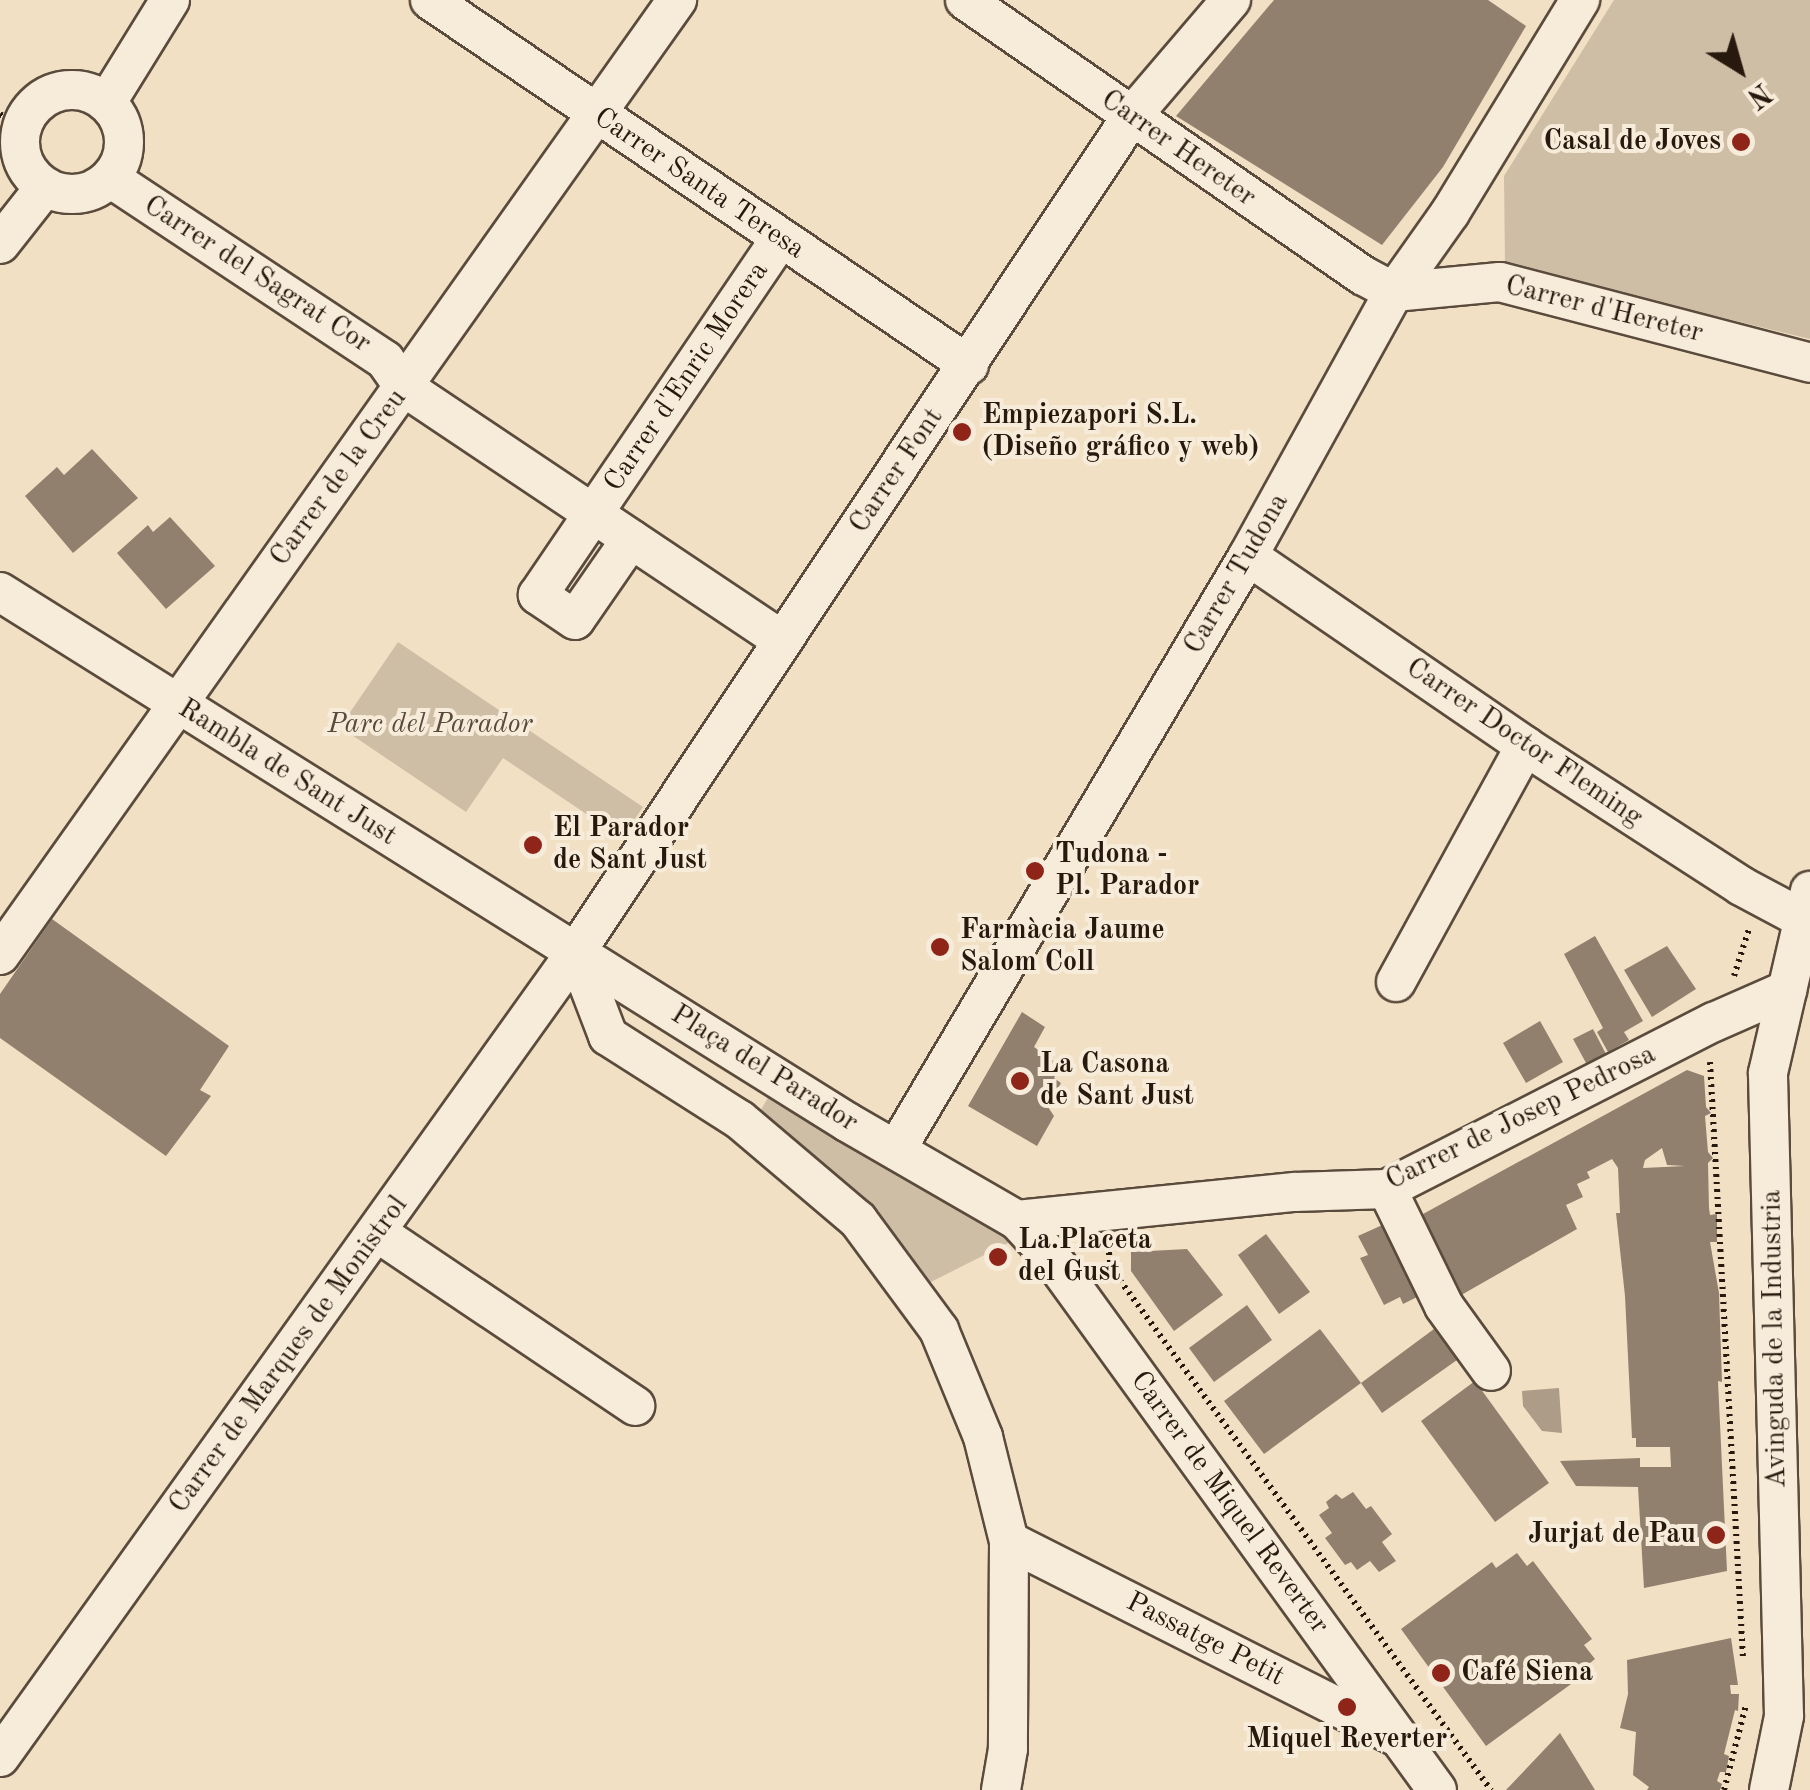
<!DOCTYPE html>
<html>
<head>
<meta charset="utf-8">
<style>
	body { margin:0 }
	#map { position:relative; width:1810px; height:1790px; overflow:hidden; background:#f2e0c5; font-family:"Old Standard TT",serif }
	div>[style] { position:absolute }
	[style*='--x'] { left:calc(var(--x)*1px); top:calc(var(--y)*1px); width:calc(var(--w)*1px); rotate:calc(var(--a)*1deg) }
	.green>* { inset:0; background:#cfbea6 }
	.water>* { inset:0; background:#ad9c87 }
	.building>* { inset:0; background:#91806d }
	.path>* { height:6px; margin-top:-3px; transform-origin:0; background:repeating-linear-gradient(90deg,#27190e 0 2.5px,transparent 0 7.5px) }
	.roads { filter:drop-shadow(2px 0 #5a4b3c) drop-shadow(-2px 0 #5a4b3c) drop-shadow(0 2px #5a4b3c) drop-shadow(0 -2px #5a4b3c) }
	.minor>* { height:38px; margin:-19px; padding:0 19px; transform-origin:19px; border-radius:19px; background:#f7ebd9 }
	.minor>.ring { margin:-19px; padding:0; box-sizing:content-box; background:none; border:38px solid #f7ebd9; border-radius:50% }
	.dots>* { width:28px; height:28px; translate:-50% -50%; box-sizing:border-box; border:5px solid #f7ebd9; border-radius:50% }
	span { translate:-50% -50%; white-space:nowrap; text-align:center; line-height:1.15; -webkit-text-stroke:8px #f7ebd9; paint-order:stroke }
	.poi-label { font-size:28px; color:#27190e; font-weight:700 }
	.right { translate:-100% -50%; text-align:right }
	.left { translate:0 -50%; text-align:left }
	.street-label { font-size:28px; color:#27190e }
	.park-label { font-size:28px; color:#594b3c; font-style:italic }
	.north { position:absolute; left:1690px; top:20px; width:100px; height:100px; -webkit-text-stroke:8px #f7ebd9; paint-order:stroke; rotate:143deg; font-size:28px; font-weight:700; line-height:40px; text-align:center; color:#27190e }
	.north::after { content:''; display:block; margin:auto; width:35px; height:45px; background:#27190e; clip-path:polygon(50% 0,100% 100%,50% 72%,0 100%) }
</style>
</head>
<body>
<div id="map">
	<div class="green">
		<i style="clip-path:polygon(1614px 0,1810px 0,1810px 339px,1505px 265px,1504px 176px)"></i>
		<i style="clip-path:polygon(398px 642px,643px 807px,622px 838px,503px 758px,466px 812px,340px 727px)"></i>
		<i style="clip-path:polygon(773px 1089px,966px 1210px,1012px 1241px,925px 1285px,850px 1191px,797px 1142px,758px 1115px)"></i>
	</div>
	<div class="water">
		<i style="clip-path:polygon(1559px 1388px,1562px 1433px,1542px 1431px,1523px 1406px,1522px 1391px)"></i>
	</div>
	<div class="building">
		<i style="clip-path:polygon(1274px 0,1488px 0,1526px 26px,1443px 167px,1382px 245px,1176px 116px)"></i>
		<i style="clip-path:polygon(92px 449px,138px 498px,73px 553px,25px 496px,57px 467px,64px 475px)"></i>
		<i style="clip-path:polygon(170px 517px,215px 566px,166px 609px,117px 553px,148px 525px,153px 532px)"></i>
		<i style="clip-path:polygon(52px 919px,229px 1046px,200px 1090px,211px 1096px,166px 1156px,0 1038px,0 994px)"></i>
		<i style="clip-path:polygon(1595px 936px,1643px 1021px,1624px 1032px,1629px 1040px,1608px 1052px,1597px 1032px,1603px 1028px,1564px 954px)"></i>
		<i style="clip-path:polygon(1667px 946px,1696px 989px,1652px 1017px,1624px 970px)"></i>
		<i style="clip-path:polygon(1022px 1012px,1045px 1027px,1034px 1047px,1060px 1065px,1054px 1078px,1061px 1083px,1048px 1107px,1054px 1116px,1037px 1146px,968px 1106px)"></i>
		<i style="clip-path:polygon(1540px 1021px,1563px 1062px,1526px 1083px,1503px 1043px)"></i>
		<i style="clip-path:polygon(1593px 1029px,1606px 1054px,1586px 1063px,1573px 1039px)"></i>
		<i style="clip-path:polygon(evenodd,1687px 1070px,1704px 1076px,1706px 1107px,1711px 1113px,1705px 1116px,1708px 1152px,1713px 1158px,1708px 1163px,1709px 1208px,1710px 1215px,1717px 1214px,1717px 1242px,1710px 1242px,1719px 1293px,1722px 1382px,1718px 1381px,1727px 1571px,1644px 1588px,1638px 1487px,1576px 1486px,1560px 1461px,1640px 1458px,1640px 1467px,1671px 1467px,1670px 1447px,1636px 1447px,1636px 1438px,1632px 1438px,1625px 1296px,1616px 1213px,1620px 1213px,1618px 1168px,1612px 1159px,1587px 1172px,1590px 1178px,1577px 1184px,1583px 1197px,1566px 1205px,1577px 1229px,1456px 1298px,1412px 1220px,1687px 1070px,1662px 1148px,1667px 1165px,1685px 1166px,1643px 1168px,1645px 1160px,1662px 1148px)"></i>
		<i style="clip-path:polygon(1389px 1222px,1425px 1293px,1403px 1304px,1400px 1297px,1384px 1305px,1360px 1258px,1368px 1255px,1358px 1236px)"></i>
		<i style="clip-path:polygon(1266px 1234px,1310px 1292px,1279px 1314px,1238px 1255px)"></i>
		<i style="clip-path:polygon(1187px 1249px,1223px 1295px,1174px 1331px,1131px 1271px,1131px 1252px)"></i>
		<i style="clip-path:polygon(1247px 1305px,1272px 1340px,1214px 1382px,1189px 1348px)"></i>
		<i style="clip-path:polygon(1320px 1329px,1361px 1383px,1264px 1454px,1224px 1401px)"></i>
		<i style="clip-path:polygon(1434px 1329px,1457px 1360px,1382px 1413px,1361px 1383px)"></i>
		<i style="clip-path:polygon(1475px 1381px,1549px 1483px,1495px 1522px,1421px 1421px)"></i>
		<i style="clip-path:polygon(1353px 1492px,1366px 1509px,1371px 1506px,1392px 1534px,1382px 1542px,1396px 1561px,1379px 1572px,1370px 1561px,1357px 1570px,1351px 1562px,1345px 1565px,1325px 1538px,1332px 1533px,1319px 1515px,1329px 1508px,1326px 1502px,1336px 1494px,1342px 1499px)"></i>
		<i style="clip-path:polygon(1517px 1553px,1527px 1566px,1533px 1561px,1592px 1639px,1584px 1645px,1595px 1659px,1575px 1675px,1578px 1679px,1486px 1746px,1401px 1629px,1492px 1562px,1496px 1568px)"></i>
		<i style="clip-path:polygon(1731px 1638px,1738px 1685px,1730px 1685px,1731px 1694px,1739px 1694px,1738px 1711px,1735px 1710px,1724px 1754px,1729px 1756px,1726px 1772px,1720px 1772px,1717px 1781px,1722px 1784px,1720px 1790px,1647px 1790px,1649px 1787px,1633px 1775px,1636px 1732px,1620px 1728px,1628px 1694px,1627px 1660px)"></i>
		<i style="clip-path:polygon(1560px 1733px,1595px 1790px,1506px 1790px)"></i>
	</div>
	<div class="path">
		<i style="--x:0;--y:114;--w:25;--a:34"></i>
		<i style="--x:1734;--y:976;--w:52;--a:-72.3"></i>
		<i style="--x:1710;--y:1062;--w:597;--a:86.83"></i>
		<i style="--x:1108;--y:1245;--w:23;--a:83"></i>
		<i style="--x:1111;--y:1268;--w:646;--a:53.95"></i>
		<i style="--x:1724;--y:1790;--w:88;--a:-75.5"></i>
	</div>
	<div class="roads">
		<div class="minor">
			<i style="--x:430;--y:0;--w:651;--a:34.11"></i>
			<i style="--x:965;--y:0;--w:485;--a:34.7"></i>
			<i style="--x:1364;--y:276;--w:34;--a:28"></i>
			<i class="ring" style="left:20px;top:90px;width:66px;height:66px"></i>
			<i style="--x:107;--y:102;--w:120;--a:-58.3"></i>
			<i style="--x:110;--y:178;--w:330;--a:33.5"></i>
			<i style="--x:385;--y:360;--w:33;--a:55"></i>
			<i style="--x:404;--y:387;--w:456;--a:33.8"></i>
			<i style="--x:0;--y:244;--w:71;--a:-51.8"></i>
			<i style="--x:1394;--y:292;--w:106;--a:-5.4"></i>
			<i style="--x:1500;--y:282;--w:320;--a:14.6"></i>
			<i style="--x:631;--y:539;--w:98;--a:124.7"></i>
			<i style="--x:575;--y:620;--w:45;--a:-146"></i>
			<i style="--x:538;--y:595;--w:430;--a:-55.8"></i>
			<i style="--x:1248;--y:556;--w:336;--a:34.4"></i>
			<i style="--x:1525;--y:746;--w:257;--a:32.9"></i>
			<i style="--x:1741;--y:886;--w:72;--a:28"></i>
			<i style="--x:0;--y:592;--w:999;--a:32.04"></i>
			<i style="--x:847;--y:1122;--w:196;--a:30"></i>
			<i style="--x:1017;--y:1220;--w:279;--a:-5.8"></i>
			<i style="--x:1295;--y:1192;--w:92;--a:-1.9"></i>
			<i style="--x:1387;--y:1189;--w:367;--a:-27.1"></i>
			<i style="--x:1714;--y:1022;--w:80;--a:-23.7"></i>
			<i style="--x:576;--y:952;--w:90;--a:69.1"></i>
			<i style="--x:608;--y:1036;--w:156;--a:32.5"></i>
			<i style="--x:740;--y:1120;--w:155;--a:40.3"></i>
			<i style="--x:858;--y:1220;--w:137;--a:53.6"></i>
			<i style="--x:939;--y:1330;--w:116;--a:67.6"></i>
			<i style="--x:983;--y:1437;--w:107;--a:76"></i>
			<i style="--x:1009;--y:1541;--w:208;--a:90.3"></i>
			<i style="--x:1008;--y:1749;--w:42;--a:99.7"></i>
			<i style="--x:0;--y:955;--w:1171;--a:-54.67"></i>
			<i style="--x:1396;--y:982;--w:269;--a:-61.3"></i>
			<i style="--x:896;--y:1150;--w:690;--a:-59.35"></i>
			<i style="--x:1248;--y:556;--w:302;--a:-61.1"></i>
			<i style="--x:1394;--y:292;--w:97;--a:-54.7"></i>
			<i style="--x:1450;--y:213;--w:250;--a:-58.6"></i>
			<i style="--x:1387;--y:1189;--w:130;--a:64"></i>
			<i style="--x:1444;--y:1306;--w:80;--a:54.1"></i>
			<i style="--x:1017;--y:1220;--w:50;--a:47.4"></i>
			<i style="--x:1051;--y:1257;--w:658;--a:54.09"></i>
			<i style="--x:378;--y:1233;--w:310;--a:33.9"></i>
			<i style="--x:1009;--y:1541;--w:432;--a:26.8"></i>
			<i style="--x:0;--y:1757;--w:990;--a:-54.42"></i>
			<i style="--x:576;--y:952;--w:1003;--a:-56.39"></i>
			<i style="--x:1131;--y:117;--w:154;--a:-49.5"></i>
			<i style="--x:1769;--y:1790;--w:76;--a:-78.5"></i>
			<i style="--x:1784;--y:1716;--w:643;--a:-91.43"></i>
			<i style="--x:1768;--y:1073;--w:187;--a:-77"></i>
		</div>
	</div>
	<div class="dots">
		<i style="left:1741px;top:142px;background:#8f2418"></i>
		<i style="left:962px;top:432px;background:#8f2418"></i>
		<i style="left:533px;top:845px;background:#8f2418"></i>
		<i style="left:1035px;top:871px;background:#8f2418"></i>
		<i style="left:940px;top:947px;background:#8f2418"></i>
		<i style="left:1020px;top:1081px;background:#8f2418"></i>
		<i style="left:998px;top:1257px;background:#8f2418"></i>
		<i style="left:1716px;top:1535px;background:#8f2418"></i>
		<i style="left:1441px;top:1673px;background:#8f2418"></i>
		<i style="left:1347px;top:1707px;background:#8f2418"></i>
	</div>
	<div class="poi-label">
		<span class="right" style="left:1721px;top:142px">Casal de Joves</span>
		<span class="left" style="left:982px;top:432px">Empiezapori S.L.<br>(Diseño gráfico y web)</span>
		<span class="left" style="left:553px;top:845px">El Parador<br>de Sant Just</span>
		<span class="left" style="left:1055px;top:871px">Tudona -<br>Pl. Parador</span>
		<span class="left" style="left:960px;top:947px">Farmàcia Jaume<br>Salom Coll</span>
		<span class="left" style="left:1040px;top:1081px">La Casona<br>de Sant Just</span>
		<span class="left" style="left:1018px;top:1257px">La.Placeta<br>del Gust</span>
		<span class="right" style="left:1696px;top:1535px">Jurjat de Pau</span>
		<span class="left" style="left:1461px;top:1673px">Café Siena</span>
		<span style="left:1347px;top:1740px">Miquel Reverter</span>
	</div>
	<div class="street-label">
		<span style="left:1178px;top:149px;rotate:35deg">Carrer Hereter</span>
		<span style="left:699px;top:184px;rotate:34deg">Carrer Santa Teresa</span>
		<span style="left:257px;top:275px;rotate:33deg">Carrer del Sagrat Cor</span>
		<span style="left:1604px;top:310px;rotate:14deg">Carrer d'Hereter</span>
		<span style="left:687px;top:377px;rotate:-56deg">Carrer d'Enric Morera</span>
		<span style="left:897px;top:471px;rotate:-56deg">Carrer Font</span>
		<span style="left:339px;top:478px;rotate:-54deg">Carrer de la Creu</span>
		<span style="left:1237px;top:574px;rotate:-60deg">Carrer Tudona</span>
		<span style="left:1524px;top:743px;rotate:34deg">Carrer Doctor Fleming</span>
		<span style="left:287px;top:773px;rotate:32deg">Rambla de Sant Just</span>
		<span style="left:764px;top:1069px;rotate:32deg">Plaça del Parador</span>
		<span style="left:1521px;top:1118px;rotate:-26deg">Carrer de Josep Pedrosa</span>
		<span style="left:1775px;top:1339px;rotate:-91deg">Avinguda de la Industria</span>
		<span style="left:289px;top:1355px;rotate:-54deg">Carrer de Marques de Monistrol</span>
		<span style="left:1229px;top:1503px;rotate:54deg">Carrer de Miquel Reverter</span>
		<span style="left:1205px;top:1640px;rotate:27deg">Passatge Petit</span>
	</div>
	<div class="park-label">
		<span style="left:430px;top:725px">Parc del Parador</span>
	</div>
	<div class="north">N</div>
</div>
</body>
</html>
